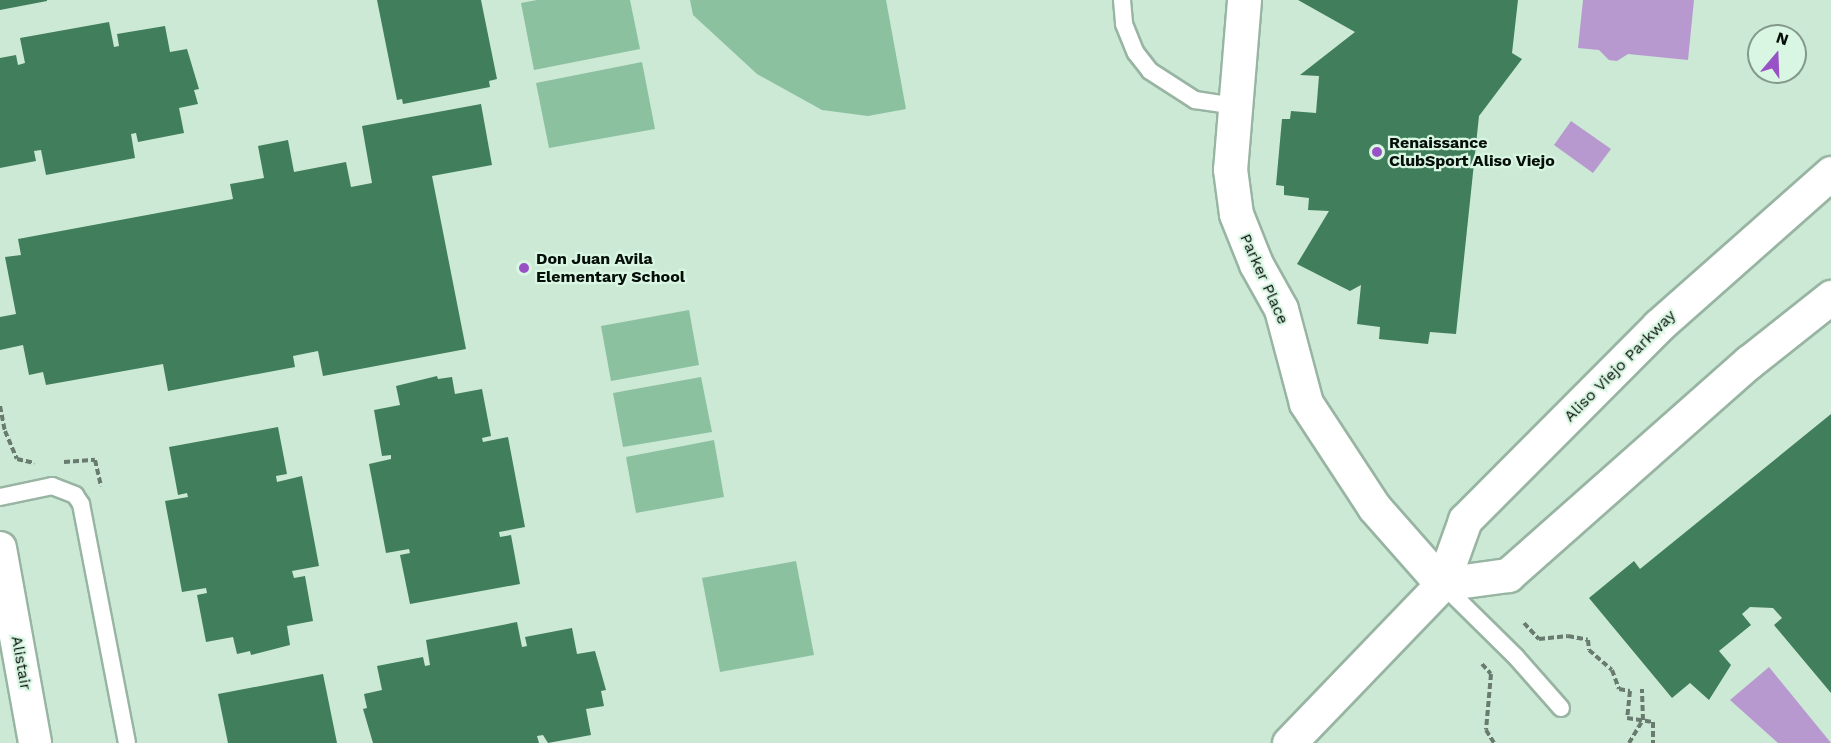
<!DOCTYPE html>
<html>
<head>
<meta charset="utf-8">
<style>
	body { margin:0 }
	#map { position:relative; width:1831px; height:743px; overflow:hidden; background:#cbe9d5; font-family:"Work Sans",sans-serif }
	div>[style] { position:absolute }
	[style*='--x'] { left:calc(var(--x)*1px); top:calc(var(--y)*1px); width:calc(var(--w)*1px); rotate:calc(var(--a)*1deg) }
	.green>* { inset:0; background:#8cc1a0 }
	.water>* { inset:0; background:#b899cf }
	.building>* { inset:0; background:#417e5b }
	.path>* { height:4px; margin-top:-2px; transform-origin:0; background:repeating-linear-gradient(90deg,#687b6e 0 6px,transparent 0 9px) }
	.roads { filter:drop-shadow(2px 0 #98b4a2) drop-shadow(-2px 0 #98b4a2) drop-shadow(0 2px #98b4a2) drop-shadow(0 -2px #98b4a2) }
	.lane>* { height:16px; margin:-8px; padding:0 8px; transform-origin:8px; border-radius:8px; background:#fff }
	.street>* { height:32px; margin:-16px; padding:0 16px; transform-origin:16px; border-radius:16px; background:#fff }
	.secondary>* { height:33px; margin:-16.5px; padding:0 16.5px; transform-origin:16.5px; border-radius:16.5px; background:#fff }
	.dots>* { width:16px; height:16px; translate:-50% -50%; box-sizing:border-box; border:3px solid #d8f6e2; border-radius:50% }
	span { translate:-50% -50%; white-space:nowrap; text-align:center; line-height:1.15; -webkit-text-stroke:4.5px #d8f6e2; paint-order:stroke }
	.poi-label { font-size:16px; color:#050e08; font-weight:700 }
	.left { translate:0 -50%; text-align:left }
	.street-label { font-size:16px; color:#050e08 }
	.north { position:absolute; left:1747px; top:24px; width:60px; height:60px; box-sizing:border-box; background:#d8f6e2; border:2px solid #84998b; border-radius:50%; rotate:19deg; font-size:16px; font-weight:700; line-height:24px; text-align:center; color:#050e08 }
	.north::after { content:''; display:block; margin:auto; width:21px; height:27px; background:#9952c5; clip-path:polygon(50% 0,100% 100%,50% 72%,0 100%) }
</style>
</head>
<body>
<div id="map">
	<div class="green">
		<i style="clip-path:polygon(537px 0,630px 0,640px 49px,534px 70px,521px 3px)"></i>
		<i style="clip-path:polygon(690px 0,886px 0,906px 109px,868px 116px,822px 110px,757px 74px,693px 15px)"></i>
		<i style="clip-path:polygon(642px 62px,655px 129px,549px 148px,536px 83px)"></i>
		<i style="clip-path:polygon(689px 310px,699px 365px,611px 381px,601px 326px)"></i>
		<i style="clip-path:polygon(701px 377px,712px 432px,623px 447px,613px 393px)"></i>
		<i style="clip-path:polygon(714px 440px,724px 497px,636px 513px,626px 457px)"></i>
		<i style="clip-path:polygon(796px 561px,814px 655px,720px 672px,702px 578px)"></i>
	</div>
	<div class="water">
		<i style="clip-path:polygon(1583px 0,1694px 0,1688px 60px,1628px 54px,1617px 61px,1609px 60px,1599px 50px,1578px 48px)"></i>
		<i style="clip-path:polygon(1571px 121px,1611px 149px,1593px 173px,1554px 145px)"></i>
		<i style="clip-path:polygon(1769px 667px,1831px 743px,1778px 743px,1730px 700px)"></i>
	</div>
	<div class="building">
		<i style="clip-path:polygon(0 0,47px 0,47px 1px,0 10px)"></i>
		<i style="clip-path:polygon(377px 0,481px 0,497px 79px,489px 81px,490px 87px,403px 104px,402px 99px,397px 100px)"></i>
		<i style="clip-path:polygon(1298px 0,1518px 0,1512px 53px,1522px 59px,1479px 116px,1456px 334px,1430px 332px,1428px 344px,1379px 339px,1380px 327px,1357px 324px,1361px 285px,1350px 291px,1297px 264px,1329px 211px,1308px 210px,1309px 198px,1284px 195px,1284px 186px,1276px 185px,1282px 119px,1290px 119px,1291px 111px,1316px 113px,1319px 76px,1300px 75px,1355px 32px)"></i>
		<i style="clip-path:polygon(109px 22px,114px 47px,119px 46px,117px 34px,165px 26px,170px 52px,187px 49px,199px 89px,194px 90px,198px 104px,179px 108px,184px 133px,138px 142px,136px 133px,131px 134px,135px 158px,46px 175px,41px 150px,34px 151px,36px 161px,0 168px,0 58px,16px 55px,18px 65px,25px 63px,20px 38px)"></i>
		<i style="clip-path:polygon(481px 104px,492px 165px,432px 176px,466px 349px,323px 376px,318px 351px,293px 356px,295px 367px,168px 391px,163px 364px,46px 385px,43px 372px,29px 375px,23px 345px,0 350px,0 317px,16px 314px,5px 257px,21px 255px,18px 239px,233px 199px,230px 184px,264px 178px,258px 146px,288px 140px,294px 172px,346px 162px,351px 187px,372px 183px,362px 126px)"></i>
		<i style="clip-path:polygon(437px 376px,438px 379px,452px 377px,455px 394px,482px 389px,491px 436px,482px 438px,483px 442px,508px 437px,525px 527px,499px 532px,500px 537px,511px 535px,520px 584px,410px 604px,400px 555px,410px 553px,409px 549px,386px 553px,369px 464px,391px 459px,391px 455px,382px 456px,374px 410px,400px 405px,396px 386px)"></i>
		<i style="clip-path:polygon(1831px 414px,1831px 693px,1774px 625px,1782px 618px,1773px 608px,1750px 607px,1742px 614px,1751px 625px,1719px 651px,1731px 665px,1709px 700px,1690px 683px,1672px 698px,1589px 598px,1634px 561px,1640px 569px)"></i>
		<i style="clip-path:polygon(278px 427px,287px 474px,276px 476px,277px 482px,302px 476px,319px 566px,292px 571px,294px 578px,305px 576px,313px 621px,287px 626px,290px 645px,251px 655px,250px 651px,237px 654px,233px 637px,206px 642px,197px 595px,207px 593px,206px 588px,182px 592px,165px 501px,188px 497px,187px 493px,178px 495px,169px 447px)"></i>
		<i style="clip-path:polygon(517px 622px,522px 647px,527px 646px,525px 637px,572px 628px,577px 654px,595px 651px,606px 690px,601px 691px,604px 706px,586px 709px,591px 735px,548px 743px,543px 735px,537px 736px,539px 743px,373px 743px,363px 709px,367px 708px,364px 694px,382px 690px,377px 666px,423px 657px,425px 666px,430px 665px,426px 640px)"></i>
		<i style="clip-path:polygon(323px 674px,337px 743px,228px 743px,218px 694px)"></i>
	</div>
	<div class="path">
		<i style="--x:0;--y:406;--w:25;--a:79"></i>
		<i style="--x:5;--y:431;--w:30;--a:67"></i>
		<i style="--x:17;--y:459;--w:18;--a:13"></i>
		<i style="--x:64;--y:462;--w:31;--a:-4"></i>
		<i style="--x:95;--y:460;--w:27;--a:77"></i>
		<i style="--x:1524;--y:623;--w:22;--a:47"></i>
		<i style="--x:1539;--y:639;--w:29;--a:-6"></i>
		<i style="--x:1568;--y:636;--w:20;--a:11"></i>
		<i style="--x:1588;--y:640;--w:10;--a:84"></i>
		<i style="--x:1589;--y:650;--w:30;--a:41"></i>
		<i style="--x:1612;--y:670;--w:20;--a:70"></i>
		<i style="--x:1619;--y:689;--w:11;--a:10"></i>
		<i style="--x:1630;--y:691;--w:27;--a:96"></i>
		<i style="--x:1627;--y:718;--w:26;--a:9"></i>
		<i style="--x:1653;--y:722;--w:21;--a:90"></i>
		<i style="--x:1482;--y:664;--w:13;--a:48"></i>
		<i style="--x:1491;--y:674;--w:56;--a:95.1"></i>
		<i style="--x:1486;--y:730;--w:15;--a:58"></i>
		<i style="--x:1629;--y:743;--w:27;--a:-59"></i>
		<i style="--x:1643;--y:720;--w:31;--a:-92"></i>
	</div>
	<div class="roads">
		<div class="lane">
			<i style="--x:1122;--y:0;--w:24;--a:85"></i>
			<i style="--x:1124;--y:24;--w:31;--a:68"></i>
			<i style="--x:1136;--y:53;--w:23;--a:52"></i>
			<i style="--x:1150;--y:71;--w:54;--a:32.8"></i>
			<i style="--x:1195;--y:100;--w:40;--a:8.5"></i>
			<i style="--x:0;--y:497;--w:53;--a:-11.9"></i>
			<i style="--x:52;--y:486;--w:25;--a:21"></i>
			<i style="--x:75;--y:495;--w:11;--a:56"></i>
			<i style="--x:81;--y:504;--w:243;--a:79.1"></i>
			<i style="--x:1442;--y:584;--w:104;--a:44.6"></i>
			<i style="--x:1516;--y:657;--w:68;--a:48.6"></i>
		</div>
		<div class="street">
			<i style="--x:0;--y:548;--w:198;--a:79.8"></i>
		</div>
		<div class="secondary">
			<i style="--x:1244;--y:0;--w:170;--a:94.7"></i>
			<i style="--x:1230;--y:169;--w:45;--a:82.4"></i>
			<i style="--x:1236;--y:214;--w:54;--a:68.2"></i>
			<i style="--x:1256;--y:264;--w:51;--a:60.9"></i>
			<i style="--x:1281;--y:309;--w:97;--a:75.1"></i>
			<i style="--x:1306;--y:403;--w:124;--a:56.8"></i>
			<i style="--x:1374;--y:507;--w:103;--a:48.6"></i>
			<i style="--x:1442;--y:584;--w:67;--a:-7.8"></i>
			<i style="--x:1508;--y:575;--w:322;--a:-41.5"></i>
			<i style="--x:1749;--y:362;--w:105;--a:-38.4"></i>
			<i style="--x:1289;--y:743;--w:221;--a:-46.1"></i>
			<i style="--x:1442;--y:584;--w:68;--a:-70.2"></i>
			<i style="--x:1465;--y:520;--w:274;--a:-45.1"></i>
			<i style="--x:1658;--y:326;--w:231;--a:-41.5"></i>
		</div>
	</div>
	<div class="dots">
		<i style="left:1377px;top:152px;background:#9952c5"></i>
		<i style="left:524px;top:268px;background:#9952c5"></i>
	</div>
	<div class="poi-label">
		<span class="left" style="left:1389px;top:152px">Renaissance<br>ClubSport Aliso Viejo</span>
		<span class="left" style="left:536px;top:268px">Don Juan Avila<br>Elementary School</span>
	</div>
	<div class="street-label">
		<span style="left:1264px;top:279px;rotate:66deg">Parker Place</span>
		<span style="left:1620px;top:366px;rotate:-45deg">Aliso Viejo Parkway</span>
		<span style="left:21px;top:663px;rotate:80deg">Alistair</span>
	</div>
	<div class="north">N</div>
</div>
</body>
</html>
